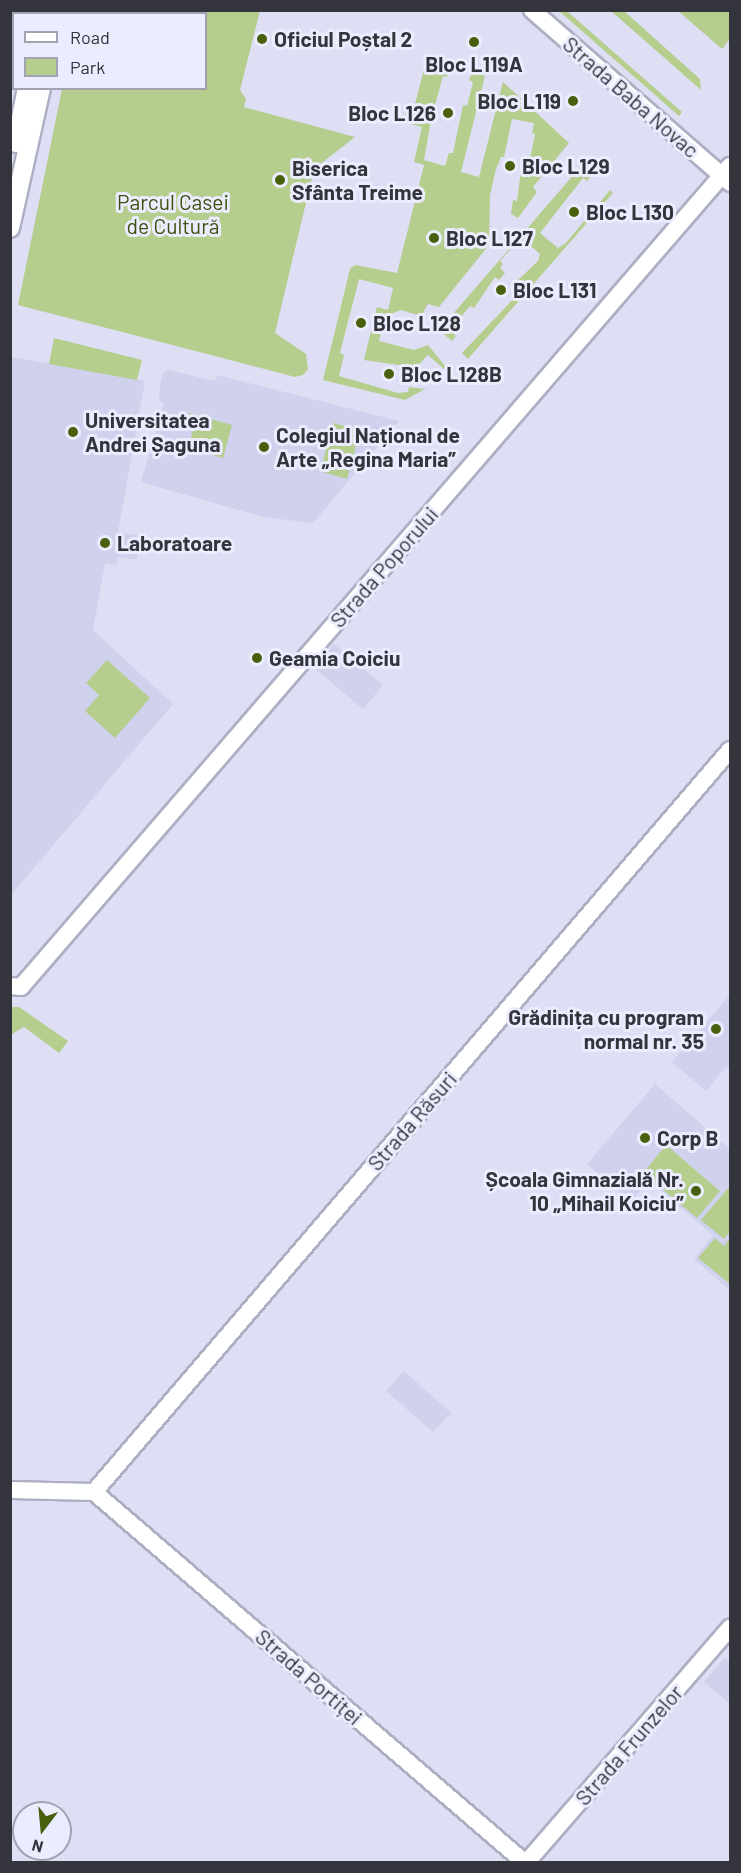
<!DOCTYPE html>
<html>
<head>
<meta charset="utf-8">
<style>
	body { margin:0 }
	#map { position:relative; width:741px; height:1873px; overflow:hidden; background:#dedff5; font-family:Barlow,sans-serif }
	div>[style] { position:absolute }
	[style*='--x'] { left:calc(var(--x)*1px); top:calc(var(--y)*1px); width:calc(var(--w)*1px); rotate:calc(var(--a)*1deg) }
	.built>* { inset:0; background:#cfd1ed }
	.green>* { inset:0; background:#b5ce8e }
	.roads { filter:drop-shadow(2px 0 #adafc3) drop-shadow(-2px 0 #adafc3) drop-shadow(0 2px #adafc3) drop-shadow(0 -2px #adafc3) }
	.secondary>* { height:16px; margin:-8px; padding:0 8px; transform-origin:8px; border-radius:8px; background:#fff }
	.primary>* { height:18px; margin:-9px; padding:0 9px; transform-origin:9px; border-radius:9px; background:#fff }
	.dots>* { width:16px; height:16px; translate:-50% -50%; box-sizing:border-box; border:3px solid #ebedff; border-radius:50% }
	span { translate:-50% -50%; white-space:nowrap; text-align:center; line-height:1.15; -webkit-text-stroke:6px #ebedff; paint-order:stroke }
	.poi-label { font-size:21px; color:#33343c; font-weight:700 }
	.left { translate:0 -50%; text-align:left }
	.right { translate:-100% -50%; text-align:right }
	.street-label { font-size:21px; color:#33343c }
	.park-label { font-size:21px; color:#3c500d }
	.frame { position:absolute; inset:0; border:12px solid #33343c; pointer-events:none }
	.legend { position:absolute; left:12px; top:12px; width:195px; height:78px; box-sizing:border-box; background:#ebedff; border:2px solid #a1a3b1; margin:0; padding:8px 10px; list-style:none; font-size:18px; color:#33343c }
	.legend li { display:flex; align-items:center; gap:12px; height:30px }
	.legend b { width:30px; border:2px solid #a1a3b1 }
	.north { position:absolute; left:12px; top:1801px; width:60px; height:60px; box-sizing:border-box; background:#ebedff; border:2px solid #a1a3b1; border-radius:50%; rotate:196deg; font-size:16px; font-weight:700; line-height:24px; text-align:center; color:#33343c }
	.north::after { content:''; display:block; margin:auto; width:21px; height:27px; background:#48600d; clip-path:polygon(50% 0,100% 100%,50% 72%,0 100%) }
</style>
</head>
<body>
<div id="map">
	<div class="built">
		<i style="clip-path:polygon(12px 357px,145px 381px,118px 532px,140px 536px,137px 560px,118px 557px,116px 565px,105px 564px,93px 630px,173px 704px,11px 895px)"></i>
		<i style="clip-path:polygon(169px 370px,215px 381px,217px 375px,399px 421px,313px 523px,263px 517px,141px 482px,164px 403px,159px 401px,160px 384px,163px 373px)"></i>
		<i style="clip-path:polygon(334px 644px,383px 685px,363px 709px,314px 668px)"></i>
		<i style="clip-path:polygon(730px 995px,730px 1070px,726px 1067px,706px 1091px,672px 1062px)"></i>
		<i style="clip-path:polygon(655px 1084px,730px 1149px,730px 1290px,694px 1259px,713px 1235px,649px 1181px,631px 1201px,587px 1164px)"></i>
		<i style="clip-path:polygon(404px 1371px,451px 1413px,433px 1432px,386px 1391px)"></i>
		<i style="clip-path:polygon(725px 1657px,730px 1662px,730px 1704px,704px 1682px)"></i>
	</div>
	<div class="green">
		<i style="clip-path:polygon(110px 11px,260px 11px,240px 90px,246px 99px,244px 107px,355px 137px,314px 169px,275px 333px,306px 354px,308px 369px,303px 375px,295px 377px,18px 305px,62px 89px,206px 88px,206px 14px,109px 13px)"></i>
		<i style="clip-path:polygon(559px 11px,567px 11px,682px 112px,679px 116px)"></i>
		<i style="clip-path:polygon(611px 11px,624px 11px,700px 79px,701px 90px)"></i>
		<i style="clip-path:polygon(678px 11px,730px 11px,730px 39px,722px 49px)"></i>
		<i style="clip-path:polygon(427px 57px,448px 64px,449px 69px,447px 77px,443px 76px,431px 120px,424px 160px,445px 166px,449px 153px,453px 153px,463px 105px,467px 106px,473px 82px,469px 80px,472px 72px,485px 76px,461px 172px,479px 177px,503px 82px,569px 143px,533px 187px,537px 192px,518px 218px,511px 214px,513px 200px,517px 201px,522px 162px,531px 155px,535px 134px,532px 133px,534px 123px,512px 119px,504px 157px,501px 157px,496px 169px,490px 195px,489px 245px,439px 307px,428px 304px,421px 316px,401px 310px,385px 316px,379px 341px,414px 350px,428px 345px,446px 367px,444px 369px,428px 355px,412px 371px,405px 366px,364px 360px,377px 307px,388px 310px,393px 288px,359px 279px,340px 353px,344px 355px,339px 376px,398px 393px,408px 392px,409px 387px,425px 389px,405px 400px,323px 380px,350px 269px,355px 265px,397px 273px,424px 165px,414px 162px,422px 127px,403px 122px,406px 111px,413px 112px)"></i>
		<i style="clip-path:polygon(582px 165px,592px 174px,587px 181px,583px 178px,540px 233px,558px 248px,566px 243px,610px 190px,613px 193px,468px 359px,462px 353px,517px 295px,520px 287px,515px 283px,538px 261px,540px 254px,524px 240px,519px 245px,516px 243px,500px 261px,503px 264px,500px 268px,505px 273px,499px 280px,495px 277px,474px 308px,470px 306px,455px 324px,457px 327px,453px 333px,456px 336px,452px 341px,439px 330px)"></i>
		<i style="clip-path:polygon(54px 338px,142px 360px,137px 380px,49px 364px)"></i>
		<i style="clip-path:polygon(189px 413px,232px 425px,223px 458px,188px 448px,194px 427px,186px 424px)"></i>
		<i style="clip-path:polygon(334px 423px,360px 430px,347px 479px,320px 471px)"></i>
		<i style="clip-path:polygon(107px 660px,150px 698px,115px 738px,85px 711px,99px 695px,86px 683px)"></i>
		<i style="clip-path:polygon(10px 1007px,19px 1007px,68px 1041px,59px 1053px,24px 1027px,12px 1034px)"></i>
		<i style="clip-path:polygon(666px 1145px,720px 1191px,697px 1218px,643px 1173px)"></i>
		<i style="clip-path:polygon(730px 1186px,730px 1232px,724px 1239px,701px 1220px)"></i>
		<i style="clip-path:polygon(715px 1238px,724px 1246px,730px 1238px,730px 1284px,698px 1258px)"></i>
	</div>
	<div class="roads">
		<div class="secondary">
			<i style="--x:532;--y:10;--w:263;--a:41.1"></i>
			<i style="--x:10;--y:986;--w:11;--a:5"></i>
			<i style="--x:21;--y:987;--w:1085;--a:-49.19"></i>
			<i style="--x:10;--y:1490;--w:84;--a:1.4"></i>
			<i style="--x:94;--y:1492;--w:977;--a:-49.4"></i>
			<i style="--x:94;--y:1492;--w:567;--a:40.71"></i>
			<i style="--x:527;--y:1862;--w:310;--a:-49.1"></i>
		</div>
		<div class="primary">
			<i style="--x:41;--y:14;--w:4;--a:-76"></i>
			<i style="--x:56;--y:14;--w:4;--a:-90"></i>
			<i style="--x:16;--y:143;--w:56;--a:-78.7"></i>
			<i style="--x:10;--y:228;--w:143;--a:-77.5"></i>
		</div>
	</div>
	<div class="dots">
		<i style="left:262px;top:39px;background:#48600d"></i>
		<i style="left:474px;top:42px;background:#48600d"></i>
		<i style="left:573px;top:101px;background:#48600d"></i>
		<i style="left:448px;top:113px;background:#48600d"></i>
		<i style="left:510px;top:166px;background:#48600d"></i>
		<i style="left:280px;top:180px;background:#48600d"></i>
		<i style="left:574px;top:212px;background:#48600d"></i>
		<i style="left:434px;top:238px;background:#48600d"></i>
		<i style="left:501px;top:290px;background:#48600d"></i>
		<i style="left:361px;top:323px;background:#48600d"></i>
		<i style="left:389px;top:374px;background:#48600d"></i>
		<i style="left:73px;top:432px;background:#48600d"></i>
		<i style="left:264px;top:447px;background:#48600d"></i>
		<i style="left:105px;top:543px;background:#48600d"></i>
		<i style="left:257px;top:658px;background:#48600d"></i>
		<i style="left:716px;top:1029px;background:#48600d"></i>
		<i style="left:645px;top:1138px;background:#48600d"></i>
		<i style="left:696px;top:1191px;background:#48600d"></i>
	</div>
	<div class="poi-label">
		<span class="left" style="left:274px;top:39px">Oficiul Poștal 2</span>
		<span style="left:474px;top:64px">Bloc L119A</span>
		<span class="right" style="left:561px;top:101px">Bloc L119</span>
		<span class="right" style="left:436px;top:113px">Bloc L126</span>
		<span class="left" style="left:522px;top:166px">Bloc L129</span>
		<span class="left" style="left:292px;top:180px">Biserica<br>Sfânta Treime</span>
		<span class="left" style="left:586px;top:212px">Bloc L130</span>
		<span class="left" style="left:446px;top:238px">Bloc L127</span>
		<span class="left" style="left:513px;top:290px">Bloc L131</span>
		<span class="left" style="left:373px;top:323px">Bloc L128</span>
		<span class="left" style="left:401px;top:374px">Bloc L128B</span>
		<span class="left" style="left:85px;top:432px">Universitatea<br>Andrei Șaguna</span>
		<span class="left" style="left:276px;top:447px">Colegiul Național de<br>Arte „Regina Maria”</span>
		<span class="left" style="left:117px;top:543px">Laboratoare</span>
		<span class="left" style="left:269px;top:658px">Geamia Coiciu</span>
		<span class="right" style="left:704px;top:1029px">Grădinița cu program<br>normal nr. 35</span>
		<span class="left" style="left:657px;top:1138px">Corp B</span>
		<span class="right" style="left:684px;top:1191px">Școala Gimnazială Nr.<br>10 „Mihail Koiciu”</span>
	</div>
	<div class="street-label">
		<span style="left:631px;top:97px;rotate:41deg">Strada Baba Novac</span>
		<span style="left:384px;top:567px;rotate:-49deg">Strada Poporului</span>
		<span style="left:412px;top:1121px;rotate:-49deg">Strada Răsuri</span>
		<span style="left:309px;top:1677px;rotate:41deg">Strada Portiței</span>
		<span style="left:629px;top:1745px;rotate:-49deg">Strada Frunzelor</span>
	</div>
	<div class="park-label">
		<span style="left:173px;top:214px">Parcul Casei<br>de Cultură</span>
	</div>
	<div class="frame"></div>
	<ul class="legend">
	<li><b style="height:8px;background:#fff"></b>Road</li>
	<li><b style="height:16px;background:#b5ce8e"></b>Park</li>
	</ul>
	<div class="north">N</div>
</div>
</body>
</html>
